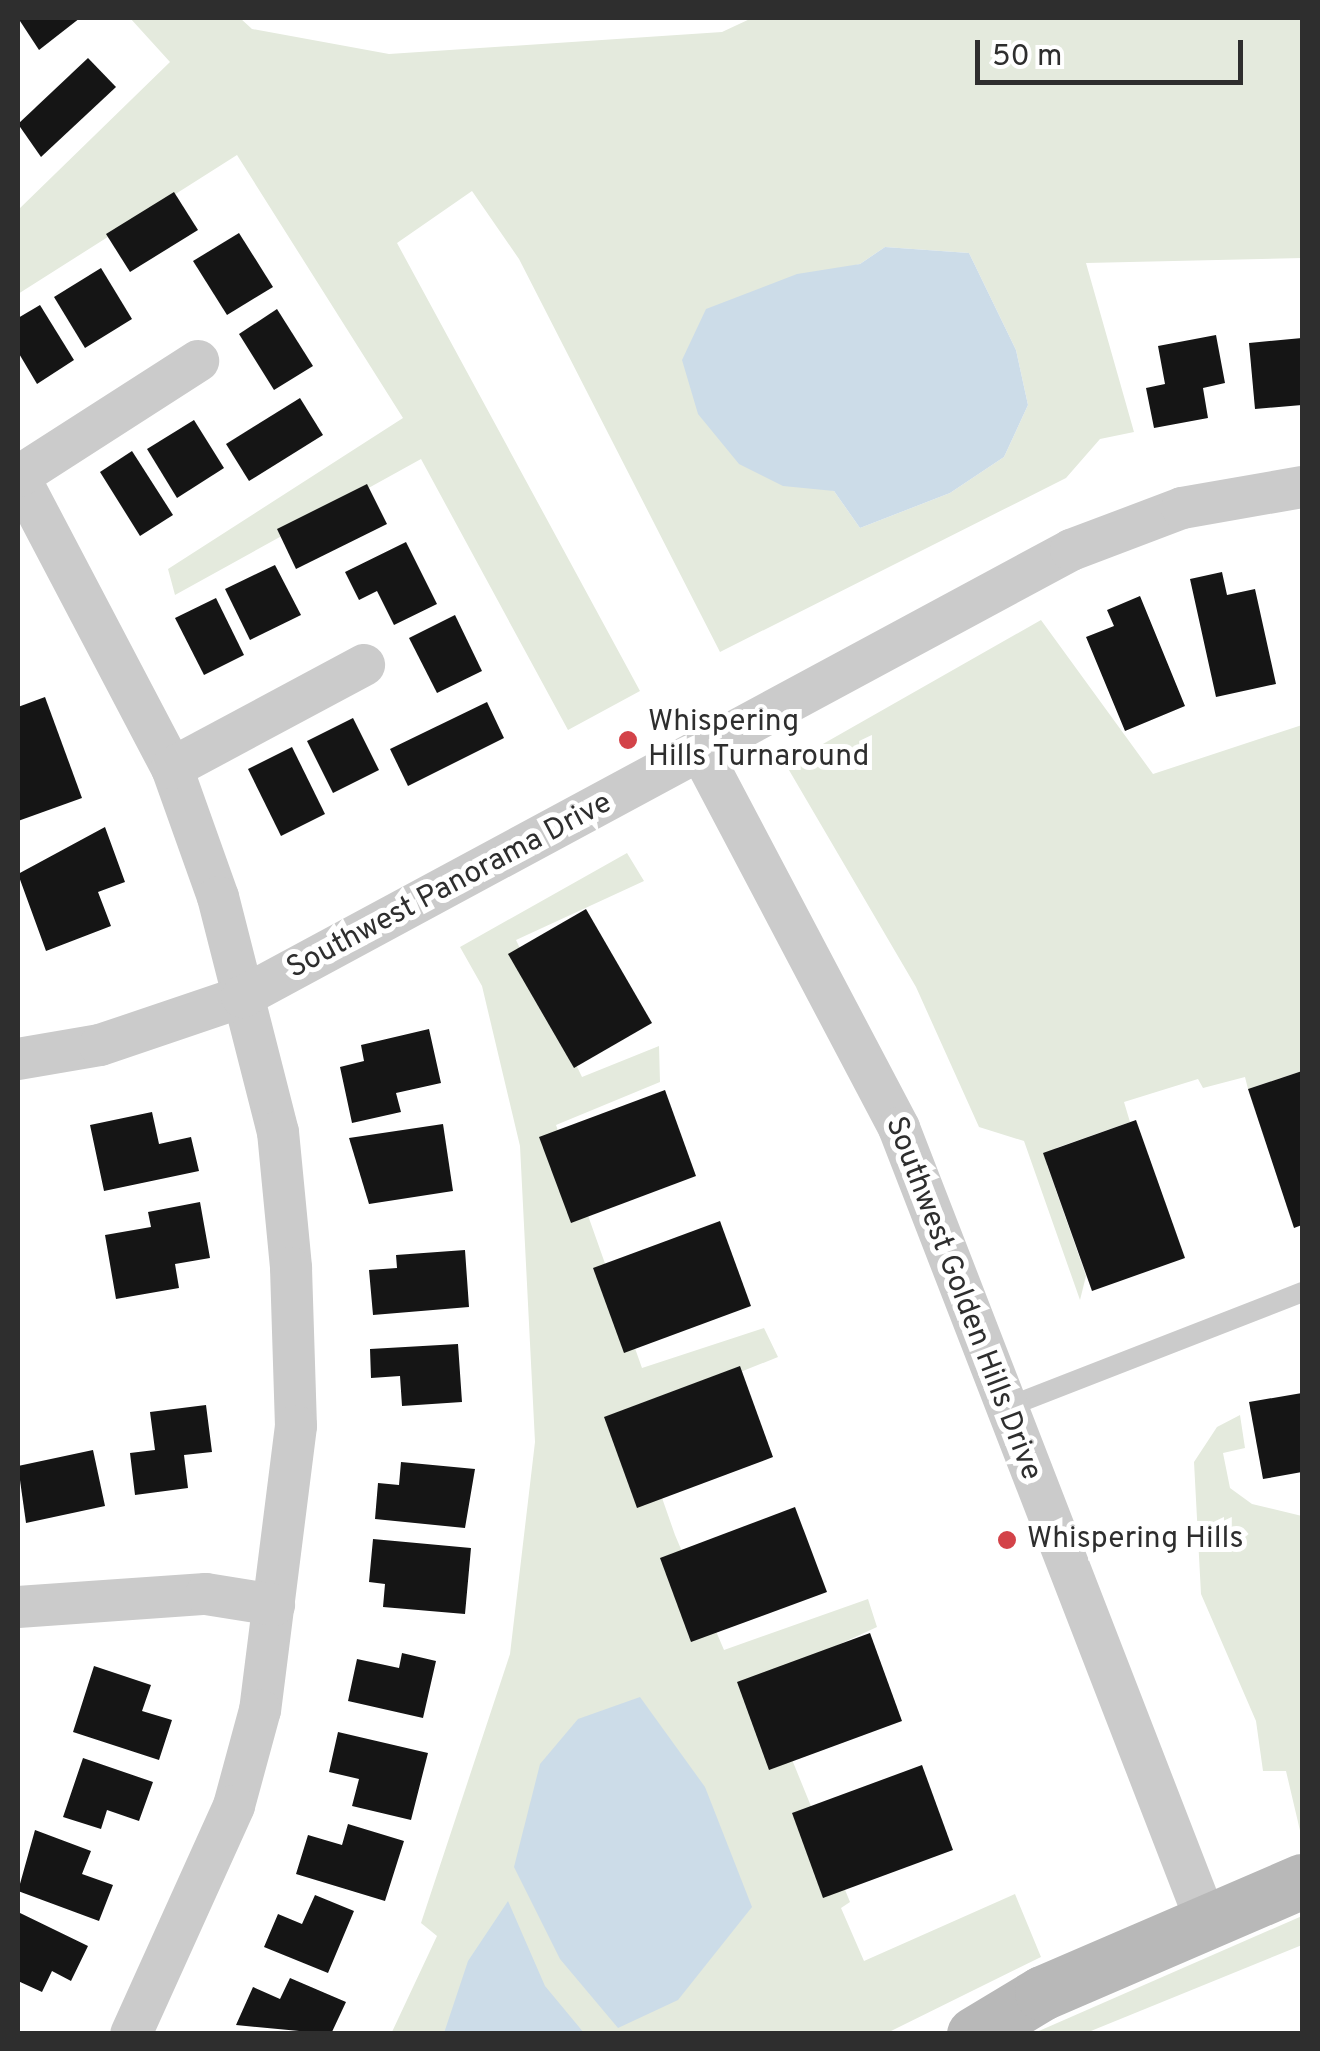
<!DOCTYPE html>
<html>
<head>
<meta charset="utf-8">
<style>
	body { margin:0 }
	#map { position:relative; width:1320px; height:2051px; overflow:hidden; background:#fff; font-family:Overpass,sans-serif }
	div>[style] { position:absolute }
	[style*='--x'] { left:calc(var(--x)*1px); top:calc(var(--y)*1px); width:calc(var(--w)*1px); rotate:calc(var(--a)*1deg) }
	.green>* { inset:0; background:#e4eadd }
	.water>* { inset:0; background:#ccdce8 }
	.building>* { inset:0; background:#151515 }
	.lane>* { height:20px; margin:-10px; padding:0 10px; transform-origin:10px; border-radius:10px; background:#cbcbcb }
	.street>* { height:42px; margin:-21px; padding:0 21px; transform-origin:21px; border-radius:21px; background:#cbcbcb }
	.secondary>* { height:55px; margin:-27.5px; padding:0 27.5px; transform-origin:27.5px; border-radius:27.5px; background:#b8b8b8 }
	.dots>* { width:28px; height:28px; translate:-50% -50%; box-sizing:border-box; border:5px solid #fff; border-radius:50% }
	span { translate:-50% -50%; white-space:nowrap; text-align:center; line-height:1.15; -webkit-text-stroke:10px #fff; paint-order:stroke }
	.poi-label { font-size:30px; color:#2e2e2e }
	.left { translate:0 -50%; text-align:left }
	.street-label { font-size:30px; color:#2e2e2e }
	.frame { position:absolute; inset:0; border:20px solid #2e2e2e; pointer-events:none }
	.scale { position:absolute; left:975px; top:40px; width:268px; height:45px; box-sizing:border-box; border:5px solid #2e2e2e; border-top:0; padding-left:12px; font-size:30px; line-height:35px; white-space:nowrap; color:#2e2e2e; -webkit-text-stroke:8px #fff; paint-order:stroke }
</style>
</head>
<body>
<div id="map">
	<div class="green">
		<i style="clip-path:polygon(evenodd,130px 18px,240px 18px,252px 29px,389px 54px,722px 32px,752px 18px,1302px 18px,1302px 258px,1086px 263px,1134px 432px,1100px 439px,1066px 478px,720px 652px,519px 259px,472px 191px,397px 243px,640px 691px,568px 730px,421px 459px,175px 595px,168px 569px,403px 418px,237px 155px,18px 294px,18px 210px,170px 62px,130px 18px,885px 247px,969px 253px,1016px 350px,1028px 405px,1004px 457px,950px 493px,860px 528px,834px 491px,815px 485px,761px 289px,860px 264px,885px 247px)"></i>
		<i style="clip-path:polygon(1041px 620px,1153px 774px,1302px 725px,1302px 1071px,1248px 1089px,1245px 1077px,1203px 1088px,1198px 1079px,1124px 1102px,1130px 1122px,1056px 1148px,1047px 1165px,1086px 1276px,1080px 1300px,1024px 1141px,979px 1127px,916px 987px,786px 765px)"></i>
		<i style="clip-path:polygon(627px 853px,644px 881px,516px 940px,582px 1077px,659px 1046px,660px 1082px,556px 1125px,642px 1368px,764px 1328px,778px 1357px,633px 1415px,675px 1535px,724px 1650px,868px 1599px,877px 1627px,760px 1681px,850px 1902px,841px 1908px,864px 1961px,1015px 1894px,1041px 1957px,887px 2033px,391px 2034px,437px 1936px,421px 1923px,510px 1654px,535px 1442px,520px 1146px,482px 986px,460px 947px)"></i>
		<i style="clip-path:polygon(1240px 1415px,1245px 1448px,1223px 1453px,1230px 1488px,1252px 1504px,1302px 1516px,1302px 1839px,1286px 1771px,1263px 1771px,1256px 1721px,1201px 1594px,1194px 1462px,1217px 1427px)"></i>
		<i style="clip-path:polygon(1302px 1916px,1302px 1945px,1086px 2033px,1032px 2034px)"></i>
	</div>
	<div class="water">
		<i style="clip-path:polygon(885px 247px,969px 253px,1016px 350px,1028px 405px,1004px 457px,950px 493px,860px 528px,834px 491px,783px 486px,739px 464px,698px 414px,682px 360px,706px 309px,797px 274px,860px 264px)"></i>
		<i style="clip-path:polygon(640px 1697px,705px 1787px,752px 1907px,678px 2000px,618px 2028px,560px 1959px,514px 1867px,540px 1764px,578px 1719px)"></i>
		<i style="clip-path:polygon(508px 1901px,545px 1986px,584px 2033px,444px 2033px,468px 1961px)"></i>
	</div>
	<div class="building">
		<i style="clip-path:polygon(18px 18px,80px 18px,39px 50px)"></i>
		<i style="clip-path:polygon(88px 58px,116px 87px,41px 157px,18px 124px)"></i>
		<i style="clip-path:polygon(174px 192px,198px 230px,130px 272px,106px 234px)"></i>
		<i style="clip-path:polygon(239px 233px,273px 287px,227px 315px,193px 261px)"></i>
		<i style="clip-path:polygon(101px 268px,132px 319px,85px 348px,54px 297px)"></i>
		<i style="clip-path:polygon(40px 305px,74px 360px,37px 384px,18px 352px,18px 318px)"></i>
		<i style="clip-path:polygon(277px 309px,313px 366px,274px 390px,239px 334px)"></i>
		<i style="clip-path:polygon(1216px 335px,1225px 383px,1203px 388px,1208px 418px,1154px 428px,1146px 388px,1165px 384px,1158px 346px)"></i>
		<i style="clip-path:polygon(1302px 338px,1302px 405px,1255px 409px,1249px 343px)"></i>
		<i style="clip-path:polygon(300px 398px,323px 435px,249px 481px,226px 444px)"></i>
		<i style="clip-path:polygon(194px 420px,224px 468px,177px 498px,147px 449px)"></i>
		<i style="clip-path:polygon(132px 451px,173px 515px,140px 536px,100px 472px)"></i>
		<i style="clip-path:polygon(367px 484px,387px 524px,296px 569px,277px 529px)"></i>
		<i style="clip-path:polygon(406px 542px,437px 604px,394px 625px,377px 591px,359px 600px,345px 572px)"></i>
		<i style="clip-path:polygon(275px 565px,301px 615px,250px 640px,225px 589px)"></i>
		<i style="clip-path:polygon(1222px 572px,1227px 595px,1255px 589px,1276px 684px,1216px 697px,1190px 579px)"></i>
		<i style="clip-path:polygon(1140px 596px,1185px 706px,1125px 731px,1086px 637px,1114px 626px,1107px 610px)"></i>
		<i style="clip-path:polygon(216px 598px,244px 655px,204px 675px,175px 618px)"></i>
		<i style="clip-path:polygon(455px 615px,482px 671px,437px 693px,409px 638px)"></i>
		<i style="clip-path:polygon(45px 697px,82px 798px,18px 821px,18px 707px)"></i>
		<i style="clip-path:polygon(487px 702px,504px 738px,408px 786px,390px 749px)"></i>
		<i style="clip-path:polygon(353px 718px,379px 770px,333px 793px,307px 741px)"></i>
		<i style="clip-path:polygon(292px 747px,325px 814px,281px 836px,248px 769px)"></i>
		<i style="clip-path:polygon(105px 827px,125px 882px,98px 892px,111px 926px,46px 951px,18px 874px)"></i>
		<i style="clip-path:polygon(586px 909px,652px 1023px,574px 1068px,508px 954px)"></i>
		<i style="clip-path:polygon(429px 1029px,441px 1083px,396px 1093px,401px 1112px,352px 1123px,340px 1067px,364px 1061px,361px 1045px)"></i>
		<i style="clip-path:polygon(1302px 1071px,1302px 1225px,1294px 1228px,1248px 1089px)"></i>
		<i style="clip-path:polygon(665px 1090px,696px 1176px,571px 1223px,539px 1137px)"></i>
		<i style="clip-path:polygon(152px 1112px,159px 1144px,191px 1137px,199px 1171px,104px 1191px,90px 1125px)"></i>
		<i style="clip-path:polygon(1136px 1120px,1185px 1258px,1092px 1291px,1043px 1153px)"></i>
		<i style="clip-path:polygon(443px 1124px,453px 1191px,369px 1204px,349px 1138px)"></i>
		<i style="clip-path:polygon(200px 1202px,210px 1258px,175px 1264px,179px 1288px,116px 1299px,105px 1235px,151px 1227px,148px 1212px)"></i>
		<i style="clip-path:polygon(720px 1221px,751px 1306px,624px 1353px,593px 1268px)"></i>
		<i style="clip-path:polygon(465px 1250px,469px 1307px,373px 1315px,369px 1270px,397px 1268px,396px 1255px)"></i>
		<i style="clip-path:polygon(458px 1344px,462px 1402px,402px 1406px,400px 1376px,371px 1378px,370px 1349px)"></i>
		<i style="clip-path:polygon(740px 1366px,773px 1457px,637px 1508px,604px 1417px)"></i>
		<i style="clip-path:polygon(1302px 1393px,1302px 1472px,1263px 1479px,1249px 1402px)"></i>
		<i style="clip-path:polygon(206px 1405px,212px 1452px,184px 1455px,188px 1488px,135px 1495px,130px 1453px,155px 1450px,150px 1412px)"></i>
		<i style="clip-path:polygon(93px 1450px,105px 1506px,26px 1523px,18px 1466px)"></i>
		<i style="clip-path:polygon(401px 1462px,475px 1469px,465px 1528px,375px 1519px,378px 1483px,399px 1485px)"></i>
		<i style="clip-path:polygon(795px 1507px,827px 1592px,691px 1642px,660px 1558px)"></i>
		<i style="clip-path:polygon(373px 1539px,471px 1548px,465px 1614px,383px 1607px,385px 1584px,369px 1582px)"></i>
		<i style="clip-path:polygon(870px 1633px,902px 1721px,769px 1770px,737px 1682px)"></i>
		<i style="clip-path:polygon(402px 1653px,436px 1661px,423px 1718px,348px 1701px,357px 1659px,399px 1668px)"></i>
		<i style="clip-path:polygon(94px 1666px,151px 1685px,142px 1711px,172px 1720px,159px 1760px,73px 1732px)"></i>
		<i style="clip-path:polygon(338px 1732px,428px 1753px,411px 1820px,352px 1806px,359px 1779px,329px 1772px)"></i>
		<i style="clip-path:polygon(83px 1758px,153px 1782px,139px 1821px,107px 1810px,101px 1829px,63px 1817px)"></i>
		<i style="clip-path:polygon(922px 1765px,953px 1850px,823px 1898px,792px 1813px)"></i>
		<i style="clip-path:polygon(348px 1824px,404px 1841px,385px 1901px,296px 1874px,308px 1835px,342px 1845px)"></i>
		<i style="clip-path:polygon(35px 1830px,91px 1851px,82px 1874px,113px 1885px,99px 1921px,18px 1891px)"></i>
		<i style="clip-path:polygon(315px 1895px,354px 1911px,328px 1973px,264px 1947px,278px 1914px,302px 1924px)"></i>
		<i style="clip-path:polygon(18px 1912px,88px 1946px,71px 1981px,52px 1971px,42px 1992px,18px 1981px)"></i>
		<i style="clip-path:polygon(290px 1978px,346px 2002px,331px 2034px,236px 2025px,253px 1987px,280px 1999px)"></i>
	</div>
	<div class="lane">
		<i style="--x:1005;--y:1408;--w:319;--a:-21.3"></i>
	</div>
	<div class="street">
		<i style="--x:18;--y:475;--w:331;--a:62.3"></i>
		<i style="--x:172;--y:768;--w:137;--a:70.4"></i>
		<i style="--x:218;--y:897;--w:243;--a:75.7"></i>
		<i style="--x:278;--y:1132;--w:137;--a:84.5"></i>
		<i style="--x:291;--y:1268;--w:158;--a:88.2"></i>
		<i style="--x:296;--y:1426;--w:286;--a:97.2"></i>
		<i style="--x:260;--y:1710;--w:99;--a:105.2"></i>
		<i style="--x:234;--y:1806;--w:250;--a:114.3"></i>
		<i style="--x:19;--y:476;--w:213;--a:-32.7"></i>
		<i style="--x:702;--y:754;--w:423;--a:62.2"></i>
		<i style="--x:899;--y:1128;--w:847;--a:68.83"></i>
		<i style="--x:172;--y:768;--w:218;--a:-28.2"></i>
		<i style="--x:18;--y:1059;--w:83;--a:-9.7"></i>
		<i style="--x:100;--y:1045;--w:150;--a:-18.7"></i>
		<i style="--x:242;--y:997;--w:942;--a:-28.33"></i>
		<i style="--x:1071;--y:550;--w:119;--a:-20.7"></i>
		<i style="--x:1182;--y:508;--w:122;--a:-9.9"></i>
		<i style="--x:18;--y:1607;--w:188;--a:-4"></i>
		<i style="--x:206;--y:1594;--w:69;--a:9.2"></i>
	</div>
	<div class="secondary">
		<i style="--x:974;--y:2034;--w:79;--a:-31.1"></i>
		<i style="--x:1042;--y:1993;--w:283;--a:-23.3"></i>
	</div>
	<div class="dots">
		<i style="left:628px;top:740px;background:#d34349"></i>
		<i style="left:1007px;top:1540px;background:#d34349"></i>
	</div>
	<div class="poi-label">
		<span class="left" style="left:648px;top:740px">Whispering<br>Hills Turnaround</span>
		<span class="left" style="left:1027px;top:1540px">Whispering Hills</span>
	</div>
	<div class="street-label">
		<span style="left:450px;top:887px;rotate:-28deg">Southwest Panorama Drive</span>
		<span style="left:962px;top:1299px;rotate:69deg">Southwest Golden Hills Drive</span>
	</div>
	<div class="frame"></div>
	<div class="scale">50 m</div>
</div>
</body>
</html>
